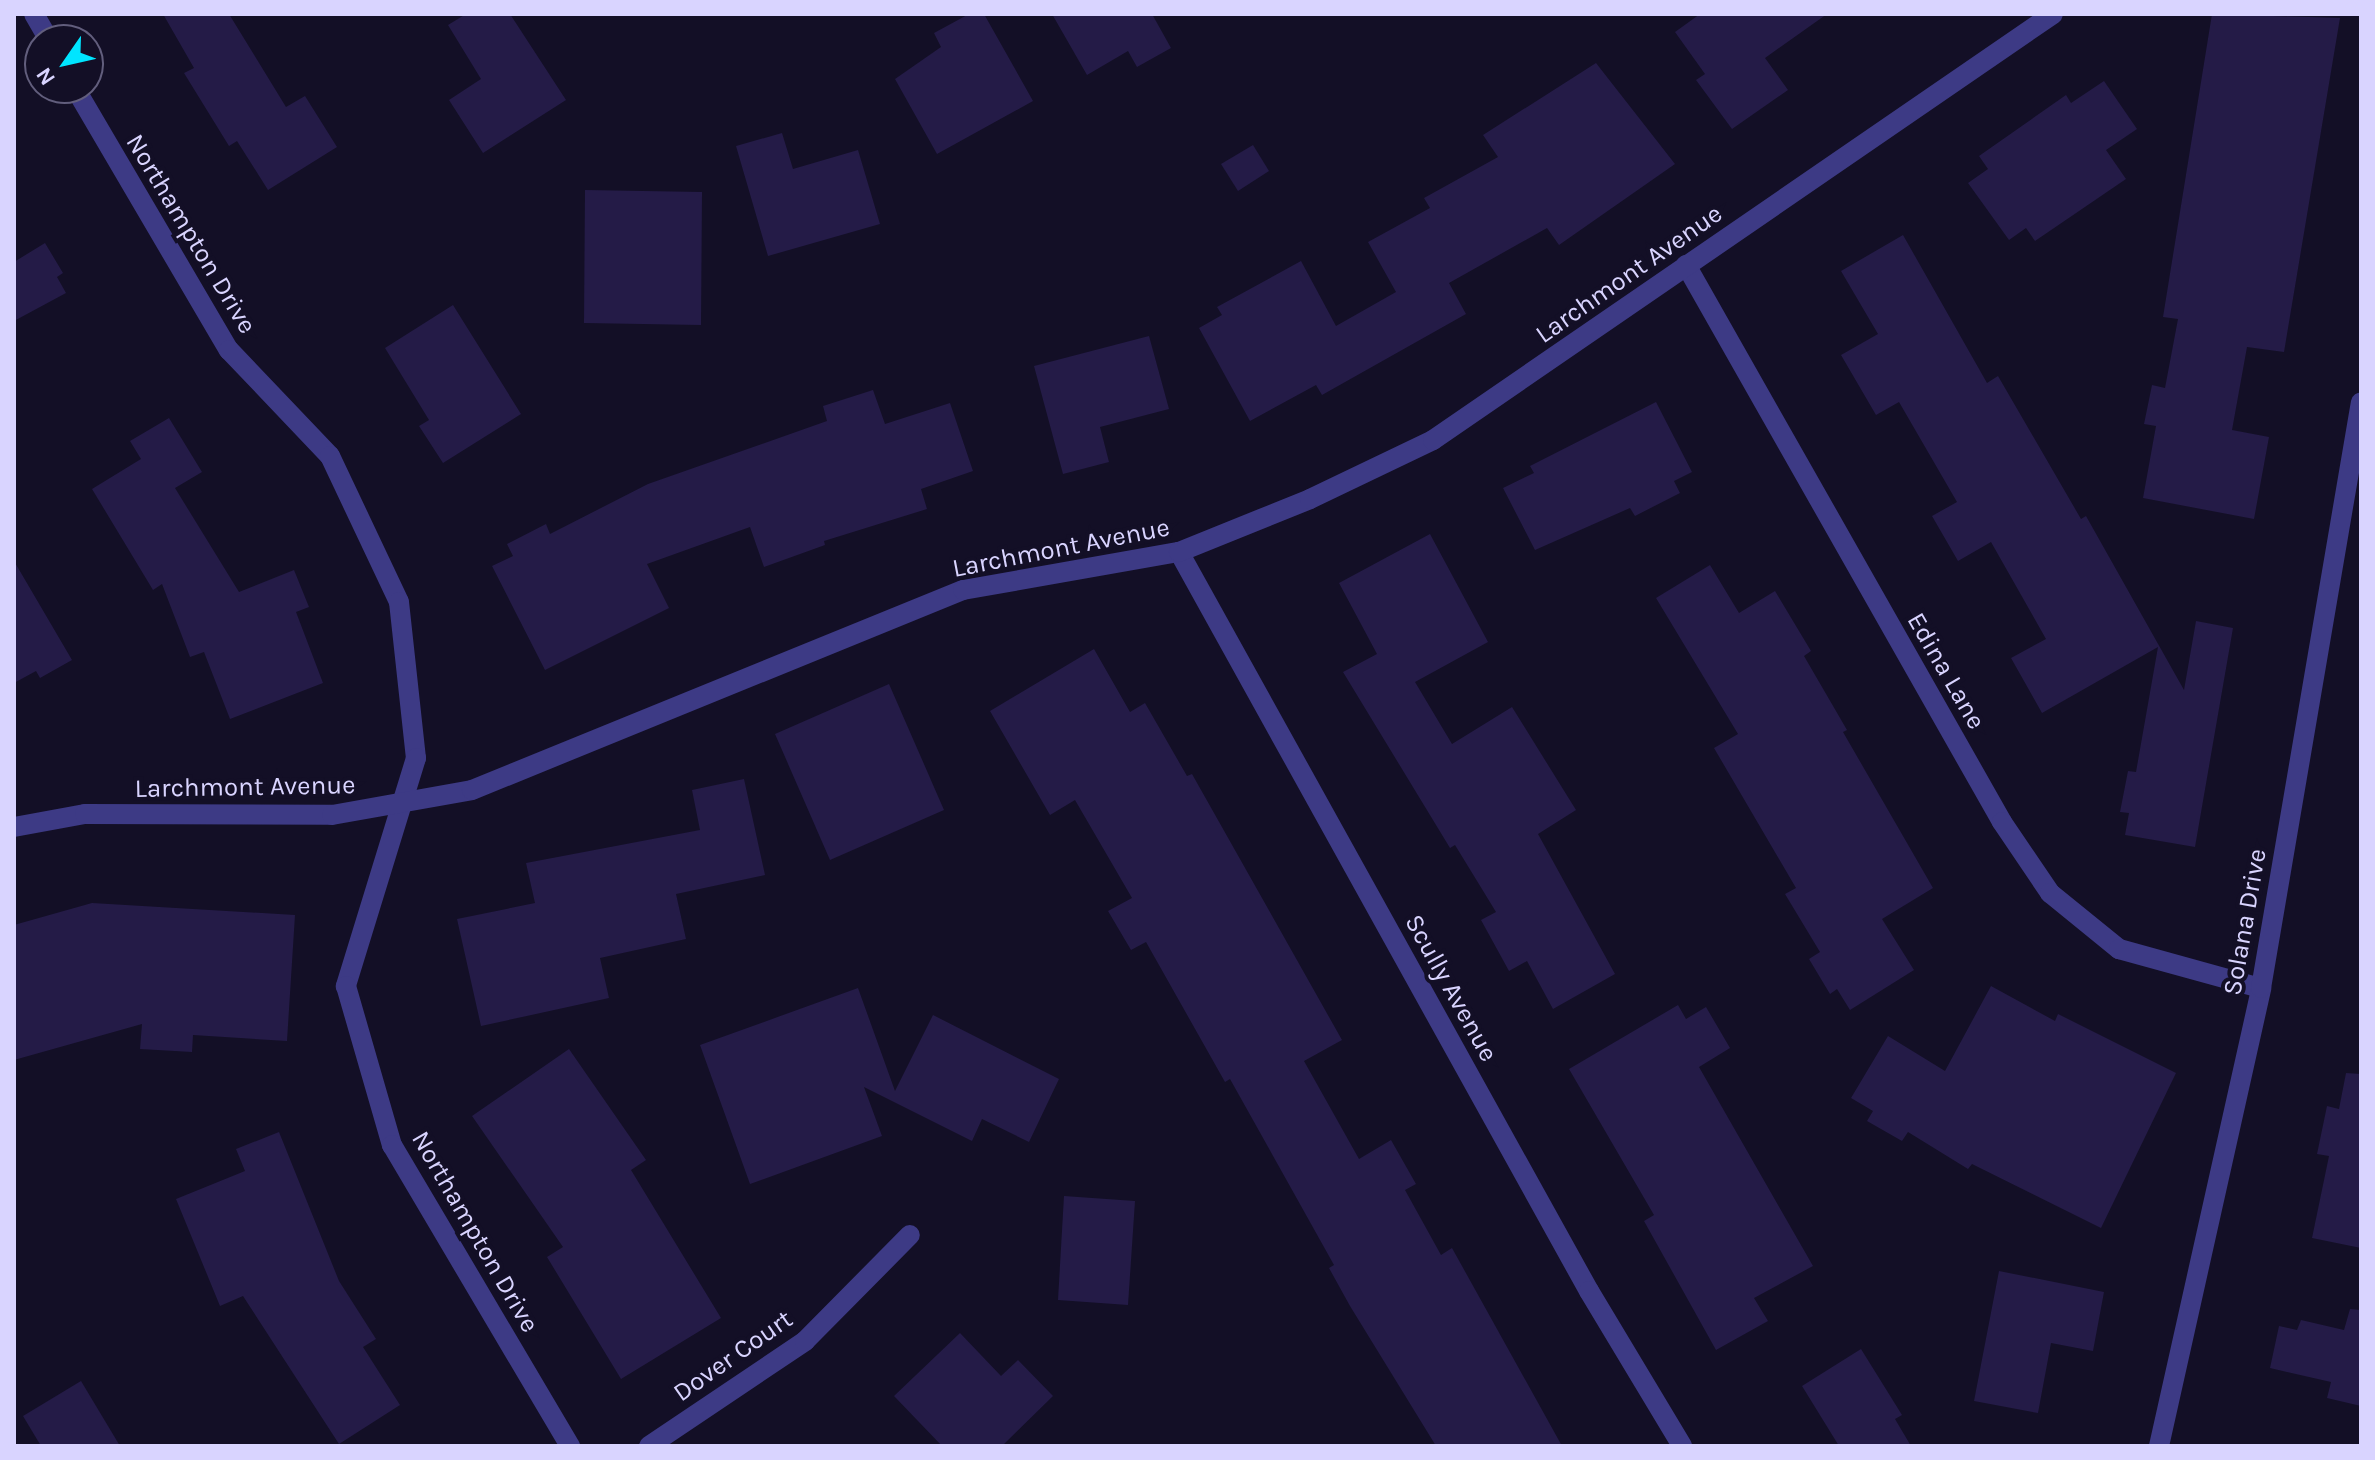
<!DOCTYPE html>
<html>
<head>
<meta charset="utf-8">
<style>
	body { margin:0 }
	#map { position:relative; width:2375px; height:1460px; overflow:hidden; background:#130f26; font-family:Karla,sans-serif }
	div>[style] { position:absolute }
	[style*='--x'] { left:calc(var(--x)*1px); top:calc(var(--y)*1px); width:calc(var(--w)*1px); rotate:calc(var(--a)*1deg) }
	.building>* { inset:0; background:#241b47 }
	.minor>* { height:20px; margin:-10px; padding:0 10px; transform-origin:10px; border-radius:10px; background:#3d3a85 }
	span { translate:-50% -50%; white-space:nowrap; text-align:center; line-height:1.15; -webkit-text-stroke:8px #130f26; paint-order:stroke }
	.street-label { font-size:26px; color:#d9d4ff }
	.frame { position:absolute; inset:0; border:16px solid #d9d4ff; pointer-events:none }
	.north { position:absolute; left:24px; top:24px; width:80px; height:80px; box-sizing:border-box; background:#130f26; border:2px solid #625e7d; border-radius:50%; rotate:236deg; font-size:22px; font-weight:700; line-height:32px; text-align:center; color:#d9d4ff }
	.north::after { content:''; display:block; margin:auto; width:28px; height:36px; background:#00e5ff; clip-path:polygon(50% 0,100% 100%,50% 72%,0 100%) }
</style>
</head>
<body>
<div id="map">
	<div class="building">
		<i style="clip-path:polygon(163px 14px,229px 14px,286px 107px,305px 96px,337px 147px,268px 190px,237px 141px,229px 146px,184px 73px,194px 68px)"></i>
		<i style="clip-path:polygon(466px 14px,510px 14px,566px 100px,483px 153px,449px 100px,481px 79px,448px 25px)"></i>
		<i style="clip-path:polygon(969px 14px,984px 14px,1033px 101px,937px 154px,895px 79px,941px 47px,934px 33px)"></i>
		<i style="clip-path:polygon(1052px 14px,1152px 14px,1171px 48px,1137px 67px,1128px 51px,1087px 75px)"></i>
		<i style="clip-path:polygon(1700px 14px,1827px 14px,1765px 58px,1788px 90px,1732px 129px,1696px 80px,1705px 74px,1675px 32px)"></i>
		<i style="clip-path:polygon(2212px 14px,2340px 18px,2284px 352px,2247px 347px,2232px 430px,2269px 437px,2254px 519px,2143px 498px,2156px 426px,2144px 424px,2152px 385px,2165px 388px,2178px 319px,2163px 317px)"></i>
		<i style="clip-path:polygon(1596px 63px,1675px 164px,1559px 245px,1547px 228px,1449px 283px,1466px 314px,1322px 395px,1316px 385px,1250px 421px,1199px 328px,1222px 315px,1217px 307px,1301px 261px,1336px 326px,1396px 292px,1368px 242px,1430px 208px,1424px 198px,1498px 157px,1483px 135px)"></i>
		<i style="clip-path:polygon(2104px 81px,2137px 129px,2106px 150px,2126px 179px,2035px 241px,2026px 228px,2009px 240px,1968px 183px,1988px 169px,1979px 156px,2066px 95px,2071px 103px)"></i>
		<i style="clip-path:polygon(782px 133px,793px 169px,858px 150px,880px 224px,768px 256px,736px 146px)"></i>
		<i style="clip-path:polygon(1253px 145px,1269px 171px,1238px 191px,1221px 164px)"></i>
		<i style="clip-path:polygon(585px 190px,702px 192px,701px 325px,584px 323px)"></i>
		<i style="clip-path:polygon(1903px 235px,1987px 383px,1998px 376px,2081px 519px,2086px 516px,2184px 690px,2196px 621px,2233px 628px,2195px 847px,2125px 835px,2129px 813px,2120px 812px,2128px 771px,2136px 772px,2158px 647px,2042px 713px,2011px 658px,2046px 639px,1991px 542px,1958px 561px,1932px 516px,1957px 502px,1899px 402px,1876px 415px,1841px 355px,1878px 334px,1841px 271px)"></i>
		<i style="clip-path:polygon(45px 243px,63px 273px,57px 277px,66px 293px,14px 321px,14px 262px)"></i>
		<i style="clip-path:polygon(453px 305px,521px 414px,443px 463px,419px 426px,429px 420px,385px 348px)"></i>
		<i style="clip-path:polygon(1149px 336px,1169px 409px,1100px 427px,1109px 462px,1063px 474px,1034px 366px)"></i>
		<i style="clip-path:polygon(873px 390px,885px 424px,950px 403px,973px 471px,921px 489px,927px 509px,824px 541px,825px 545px,764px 567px,750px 527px,647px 564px,669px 608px,545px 670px,492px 566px,513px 556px,507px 544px,546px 524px,550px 534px,648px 484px,827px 421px,823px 406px)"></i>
		<i style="clip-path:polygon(1656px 402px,1692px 472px,1674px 481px,1680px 493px,1635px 516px,1630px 508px,1535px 550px,1503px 488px,1534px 473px,1530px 466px)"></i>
		<i style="clip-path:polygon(169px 418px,202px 472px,175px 488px,239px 592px,294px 570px,309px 607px,296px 612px,323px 683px,230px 719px,204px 652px,190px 657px,162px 584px,153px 590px,92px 489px,141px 459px,130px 441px)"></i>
		<i style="clip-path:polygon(1430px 534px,1488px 642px,1415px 682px,1452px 744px,1512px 707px,1576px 810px,1538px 834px,1615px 974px,1553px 1009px,1527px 961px,1509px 971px,1481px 920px,1496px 912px,1455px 845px,1450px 848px,1343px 672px,1377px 654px,1339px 583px)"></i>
		<i style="clip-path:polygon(14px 561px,72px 660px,40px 678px,36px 671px,14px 683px)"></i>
		<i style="clip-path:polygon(1710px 565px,1739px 613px,1775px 591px,1811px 651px,1804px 656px,1847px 730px,1843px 732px,1933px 888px,1882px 919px,1914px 970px,1850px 1010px,1837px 989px,1830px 994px,1809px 959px,1820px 952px,1785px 894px,1796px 888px,1714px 748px,1738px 734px,1656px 598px)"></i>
		<i style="clip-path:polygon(1094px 649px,1130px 712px,1145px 703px,1187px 776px,1192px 774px,1342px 1040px,1304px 1061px,1359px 1159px,1391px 1140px,1416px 1184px,1405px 1190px,1441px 1255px,1452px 1248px,1562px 1446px,1436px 1446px,1350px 1306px,1329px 1268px,1334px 1265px,1230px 1079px,1225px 1082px,1146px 942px,1131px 950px,1108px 911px,1132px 898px,1075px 800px,1050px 815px,990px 711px)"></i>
		<i style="clip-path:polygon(889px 684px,944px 810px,830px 860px,775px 734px)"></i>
		<i style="clip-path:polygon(744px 779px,765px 875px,676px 894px,686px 939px,600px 958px,609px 998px,481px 1026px,457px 919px,535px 903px,526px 863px,700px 830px,692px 790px)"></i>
		<i style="clip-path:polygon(92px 903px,295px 915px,287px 1041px,193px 1035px,192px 1052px,140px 1049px,142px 1024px,14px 1060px,14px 925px)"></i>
		<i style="clip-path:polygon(1991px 986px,2055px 1021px,2058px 1014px,2176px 1073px,2101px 1228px,1972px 1164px,1968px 1169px,1908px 1132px,1902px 1141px,1867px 1121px,1873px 1111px,1851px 1098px,1888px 1036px,1945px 1071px)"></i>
		<i style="clip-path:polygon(858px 988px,895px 1091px,933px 1015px,1059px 1079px,1029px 1142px,982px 1119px,972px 1141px,864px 1087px,882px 1136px,750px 1184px,700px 1045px)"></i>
		<i style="clip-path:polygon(1678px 1005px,1686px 1019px,1706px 1007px,1730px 1048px,1699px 1067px,1813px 1266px,1754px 1298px,1768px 1321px,1716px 1350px,1644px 1221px,1654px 1215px,1569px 1069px)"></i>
		<i style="clip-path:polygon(569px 1049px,646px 1160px,631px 1170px,721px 1318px,621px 1379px,547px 1257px,563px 1247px,472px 1116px)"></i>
		<i style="clip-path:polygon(2346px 1073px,2361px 1074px,2361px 1248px,2312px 1238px,2329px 1156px,2317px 1154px,2327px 1106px,2339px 1109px)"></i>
		<i style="clip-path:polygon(279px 1132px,339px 1281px,376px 1339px,363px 1347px,400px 1405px,339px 1444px,243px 1296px,220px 1306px,176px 1199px,245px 1171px,236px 1149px)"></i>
		<i style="clip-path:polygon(1064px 1196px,1135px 1201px,1128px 1305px,1058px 1300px)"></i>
		<i style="clip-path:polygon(1999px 1271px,2104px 1292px,2093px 1351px,2051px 1343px,2038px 1413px,1974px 1401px)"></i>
		<i style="clip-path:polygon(2350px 1309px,2361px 1310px,2361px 1406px,2327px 1398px,2331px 1382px,2270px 1368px,2279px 1326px,2297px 1330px,2301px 1320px,2344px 1330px)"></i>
		<i style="clip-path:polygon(960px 1333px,1001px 1376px,1018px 1360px,1053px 1396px,1002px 1446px,942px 1446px,894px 1396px)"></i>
		<i style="clip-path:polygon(1861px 1349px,1902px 1415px,1895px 1419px,1911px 1446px,1839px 1446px,1802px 1386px)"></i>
		<i style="clip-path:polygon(81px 1381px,120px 1446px,41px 1446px,23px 1416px)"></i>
	</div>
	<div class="minor">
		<i style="--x:34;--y:14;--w:30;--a:60"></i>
		<i style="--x:75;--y:88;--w:304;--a:59.6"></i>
		<i style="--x:229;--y:350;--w:146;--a:46.4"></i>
		<i style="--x:330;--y:456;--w:161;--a:64.7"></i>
		<i style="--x:399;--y:602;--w:157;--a:83.8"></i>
		<i style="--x:416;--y:758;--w:239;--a:107.1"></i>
		<i style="--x:346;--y:986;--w:166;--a:73.9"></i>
		<i style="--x:392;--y:1145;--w:350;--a:59.4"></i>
		<i style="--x:1686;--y:265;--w:640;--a:60.43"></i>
		<i style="--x:2002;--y:822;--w:86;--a:55.9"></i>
		<i style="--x:2050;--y:893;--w:89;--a:39.1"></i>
		<i style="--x:2119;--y:949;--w:147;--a:15.4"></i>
		<i style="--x:1179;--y:552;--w:845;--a:60.98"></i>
		<i style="--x:1589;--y:1291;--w:181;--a:59"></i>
		<i style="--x:14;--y:827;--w:72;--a:-10.4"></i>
		<i style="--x:85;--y:814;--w:247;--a:0.2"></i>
		<i style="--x:332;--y:815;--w:142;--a:-10.1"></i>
		<i style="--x:472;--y:790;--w:530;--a:-22.16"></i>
		<i style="--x:963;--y:590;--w:219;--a:-10"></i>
		<i style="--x:1179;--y:552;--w:141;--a:-22"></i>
		<i style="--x:1310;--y:499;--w:136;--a:-25.6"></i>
		<i style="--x:1433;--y:440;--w:752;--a:-34.49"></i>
		<i style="--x:649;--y:1446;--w:188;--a:-33.9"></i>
		<i style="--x:805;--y:1341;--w:149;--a:-45.3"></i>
		<i style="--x:2159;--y:1446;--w:469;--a:-77.4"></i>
		<i style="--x:2261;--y:988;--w:594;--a:-80.32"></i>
	</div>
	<div class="street-label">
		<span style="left:191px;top:234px;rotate:59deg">Northampton Drive</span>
		<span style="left:1629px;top:274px;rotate:-35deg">Larchmont Avenue</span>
		<span style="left:1061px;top:548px;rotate:-11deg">Larchmont Avenue</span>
		<span style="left:1946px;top:671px;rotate:60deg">Edina Lane</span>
		<span style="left:245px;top:787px;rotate:-1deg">Larchmont Avenue</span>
		<span style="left:2245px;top:922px;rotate:-80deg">Solana Drive</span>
		<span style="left:1451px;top:988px;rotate:61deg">Scully Avenue</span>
		<span style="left:475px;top:1232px;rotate:60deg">Northampton Drive</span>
		<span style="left:733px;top:1356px;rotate:-35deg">Dover Court</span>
	</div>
	<div class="frame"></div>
	<div class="north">N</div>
</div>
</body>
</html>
